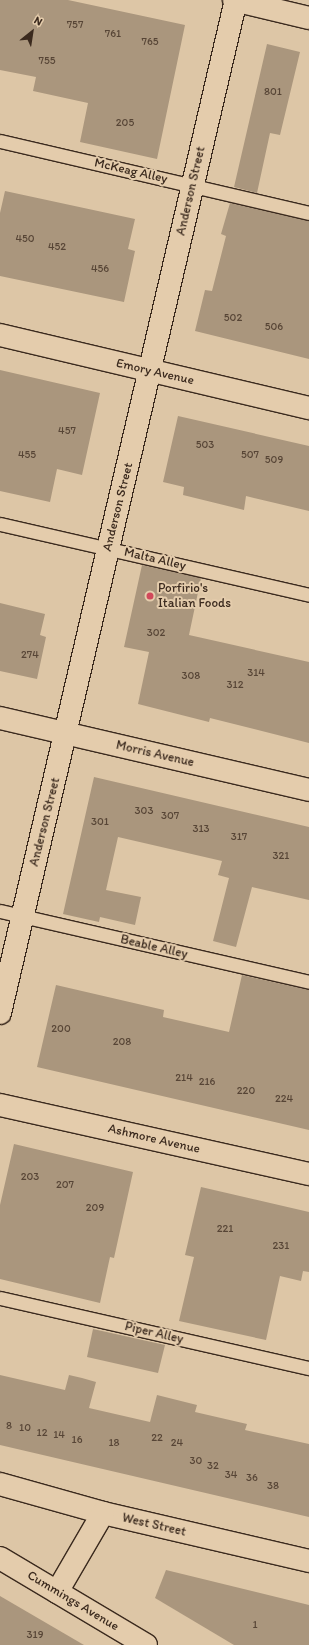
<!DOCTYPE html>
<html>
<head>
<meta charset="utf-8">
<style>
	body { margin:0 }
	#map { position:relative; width:309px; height:1645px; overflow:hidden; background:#ddc6a6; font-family:Itim,sans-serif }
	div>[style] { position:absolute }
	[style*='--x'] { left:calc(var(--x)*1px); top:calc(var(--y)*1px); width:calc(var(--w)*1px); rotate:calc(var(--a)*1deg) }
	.building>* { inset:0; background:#aa967d }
	.roads { filter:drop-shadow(1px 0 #3b2a1e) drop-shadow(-1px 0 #3b2a1e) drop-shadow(0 1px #3b2a1e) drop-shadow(0 -1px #3b2a1e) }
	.service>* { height:13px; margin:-6.5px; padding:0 6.5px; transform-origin:6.5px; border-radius:6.5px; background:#e4ccac }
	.minor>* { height:22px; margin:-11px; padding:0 11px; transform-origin:11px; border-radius:11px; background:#e4ccac }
	.dots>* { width:11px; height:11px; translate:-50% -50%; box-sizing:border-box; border:2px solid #e4ccac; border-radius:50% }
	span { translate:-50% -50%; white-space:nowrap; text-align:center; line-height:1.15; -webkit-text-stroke:4px #e4ccac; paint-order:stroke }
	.number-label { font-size:11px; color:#574536 }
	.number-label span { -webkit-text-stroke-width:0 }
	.street-label { font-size:13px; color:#3b2a1e }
	.poi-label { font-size:13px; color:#3b2a1e }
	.left { translate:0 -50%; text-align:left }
	.north { position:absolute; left:12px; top:12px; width:40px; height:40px; -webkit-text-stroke:3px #e4ccac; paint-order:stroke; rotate:30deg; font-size:11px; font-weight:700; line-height:16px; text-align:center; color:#3b2a1e }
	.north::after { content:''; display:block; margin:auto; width:14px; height:18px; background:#3b2a1e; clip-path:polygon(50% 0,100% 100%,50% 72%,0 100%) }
</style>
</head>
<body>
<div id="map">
	<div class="building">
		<i style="clip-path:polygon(0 0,68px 0,185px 25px,157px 159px,80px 142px,88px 103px,33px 91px,36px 77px,0 70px)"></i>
		<i style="clip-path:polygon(267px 44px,300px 52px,280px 135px,270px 133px,257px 193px,234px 187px)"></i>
		<i style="clip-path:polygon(5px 191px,135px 219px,128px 249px,135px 251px,124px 302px,0 276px,0 213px)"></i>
		<i style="clip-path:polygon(230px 203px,309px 221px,309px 359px,195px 331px,205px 290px,212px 291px,226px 236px,221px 234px)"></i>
		<i style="clip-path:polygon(0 370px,100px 393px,82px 475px,57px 469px,50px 502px,0 491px)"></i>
		<i style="clip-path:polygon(178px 416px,309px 446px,309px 511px,246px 496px,244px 510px,183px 495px,184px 487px,163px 482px)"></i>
		<i style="clip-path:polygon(142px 565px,201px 578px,189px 635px,309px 662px,309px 743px,210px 718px,209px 722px,138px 704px,149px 652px,124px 647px)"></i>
		<i style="clip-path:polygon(0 603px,45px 614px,40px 635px,46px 637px,37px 679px,0 671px)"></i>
		<i style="clip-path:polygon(94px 777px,309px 827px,309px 900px,252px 887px,236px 947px,213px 941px,229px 878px,218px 875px,222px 861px,118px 837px,106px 890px,141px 897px,135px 925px,100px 917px,99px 922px,63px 914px)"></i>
		<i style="clip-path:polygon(242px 975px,309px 990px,309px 1130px,37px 1067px,56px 985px,164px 1010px,163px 1017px,229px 1032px)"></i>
		<i style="clip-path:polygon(14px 1144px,133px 1172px,114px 1258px,110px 1257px,100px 1303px,0 1279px,0 1205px)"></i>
		<i style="clip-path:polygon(201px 1187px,309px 1212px,309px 1272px,303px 1271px,301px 1281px,280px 1276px,266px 1340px,179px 1321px,194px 1257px,185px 1255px)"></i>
		<i style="clip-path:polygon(93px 1329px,165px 1345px,158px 1373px,87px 1357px)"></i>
		<i style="clip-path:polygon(0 1375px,65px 1390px,69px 1375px,82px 1378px,96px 1382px,89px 1408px,150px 1422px,157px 1395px,197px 1405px,195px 1412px,247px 1424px,245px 1430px,309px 1444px,309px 1517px,0 1445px)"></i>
		<i style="clip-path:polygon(166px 1570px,309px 1605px,309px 1645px,234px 1645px,155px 1598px)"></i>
		<i style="clip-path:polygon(0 1596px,84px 1645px,0 1645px)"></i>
	</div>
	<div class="roads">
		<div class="service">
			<i style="--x:0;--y:141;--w:317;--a:13.1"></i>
			<i style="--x:0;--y:524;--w:317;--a:12.9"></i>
			<i style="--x:0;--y:911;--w:317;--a:12.9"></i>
			<i style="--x:0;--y:1298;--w:317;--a:12.8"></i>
		</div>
		<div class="minor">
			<i style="--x:234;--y:0;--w:77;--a:13.5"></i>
			<i style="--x:0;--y:335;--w:318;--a:13.3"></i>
			<i style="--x:0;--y:718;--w:317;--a:13.1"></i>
			<i style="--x:0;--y:1013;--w:1040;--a:-76.89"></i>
			<i style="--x:0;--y:1105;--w:317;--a:12.6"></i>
			<i style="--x:0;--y:1484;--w:107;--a:15.7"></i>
			<i style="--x:103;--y:1513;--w:212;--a:13.1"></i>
			<i style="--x:0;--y:1558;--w:170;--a:30.8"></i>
			<i style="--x:57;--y:1592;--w:91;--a:-59.8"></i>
		</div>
	</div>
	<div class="dots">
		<i style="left:150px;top:596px;background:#d1495b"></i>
	</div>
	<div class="number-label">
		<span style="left:75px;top:25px">757</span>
		<span style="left:113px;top:34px">761</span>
		<span style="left:150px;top:42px">765</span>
		<span style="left:47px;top:61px">755</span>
		<span style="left:273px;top:92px">801</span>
		<span style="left:125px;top:123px">205</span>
		<span style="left:25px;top:239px">450</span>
		<span style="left:57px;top:247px">452</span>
		<span style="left:100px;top:269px">456</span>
		<span style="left:233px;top:318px">502</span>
		<span style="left:274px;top:327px">506</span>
		<span style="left:67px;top:431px">457</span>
		<span style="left:205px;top:445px">503</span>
		<span style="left:27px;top:455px">455</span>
		<span style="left:250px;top:455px">507</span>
		<span style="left:274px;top:460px">509</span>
		<span style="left:156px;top:633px">302</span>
		<span style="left:30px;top:655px">274</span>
		<span style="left:256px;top:673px">314</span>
		<span style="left:191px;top:676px">308</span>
		<span style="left:235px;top:685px">312</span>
		<span style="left:144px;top:811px">303</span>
		<span style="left:170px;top:816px">307</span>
		<span style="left:100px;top:822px">301</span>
		<span style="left:201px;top:829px">313</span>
		<span style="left:239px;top:837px">317</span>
		<span style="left:281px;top:856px">321</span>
		<span style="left:61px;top:1029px">200</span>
		<span style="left:122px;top:1042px">208</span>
		<span style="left:184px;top:1078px">214</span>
		<span style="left:207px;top:1082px">216</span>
		<span style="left:246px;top:1091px">220</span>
		<span style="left:284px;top:1099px">224</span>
		<span style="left:30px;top:1177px">203</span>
		<span style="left:65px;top:1185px">207</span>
		<span style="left:95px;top:1208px">209</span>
		<span style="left:225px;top:1229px">221</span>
		<span style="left:281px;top:1246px">231</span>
		<span style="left:9px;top:1426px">8</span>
		<span style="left:25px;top:1428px">10</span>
		<span style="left:42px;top:1433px">12</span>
		<span style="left:59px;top:1435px">14</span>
		<span style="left:157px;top:1438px">22</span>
		<span style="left:77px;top:1440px">16</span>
		<span style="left:114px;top:1443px">18</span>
		<span style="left:177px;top:1443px">24</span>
		<span style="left:196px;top:1461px">30</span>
		<span style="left:213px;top:1466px">32</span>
		<span style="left:231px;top:1475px">34</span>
		<span style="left:252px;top:1478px">36</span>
		<span style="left:273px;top:1486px">38</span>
		<span style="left:255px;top:1625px">1</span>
		<span style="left:35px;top:1635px">319</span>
	</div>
	<div class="street-label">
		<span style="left:131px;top:171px;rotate:13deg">McKeag Alley</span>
		<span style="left:191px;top:191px;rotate:-77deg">Anderson Street</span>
		<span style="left:155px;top:372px;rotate:13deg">Emory Avenue</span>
		<span style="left:118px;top:507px;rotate:-76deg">Anderson Street</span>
		<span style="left:155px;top:559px;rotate:13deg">Malta Alley</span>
		<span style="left:155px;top:754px;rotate:13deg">Morris Avenue</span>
		<span style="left:45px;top:822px;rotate:-76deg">Anderson Street</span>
		<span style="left:154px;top:947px;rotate:13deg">Beable Alley</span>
		<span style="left:154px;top:1139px;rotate:13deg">Ashmore Avenue</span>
		<span style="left:154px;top:1333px;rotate:13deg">Piper Alley</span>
		<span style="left:154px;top:1525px;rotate:13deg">West Street</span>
		<span style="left:73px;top:1601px;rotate:31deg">Cummings Avenue</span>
	</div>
	<div class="poi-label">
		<span class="left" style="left:158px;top:596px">Porfirio's<br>Italian Foods</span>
	</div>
	<div class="north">N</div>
</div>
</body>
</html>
